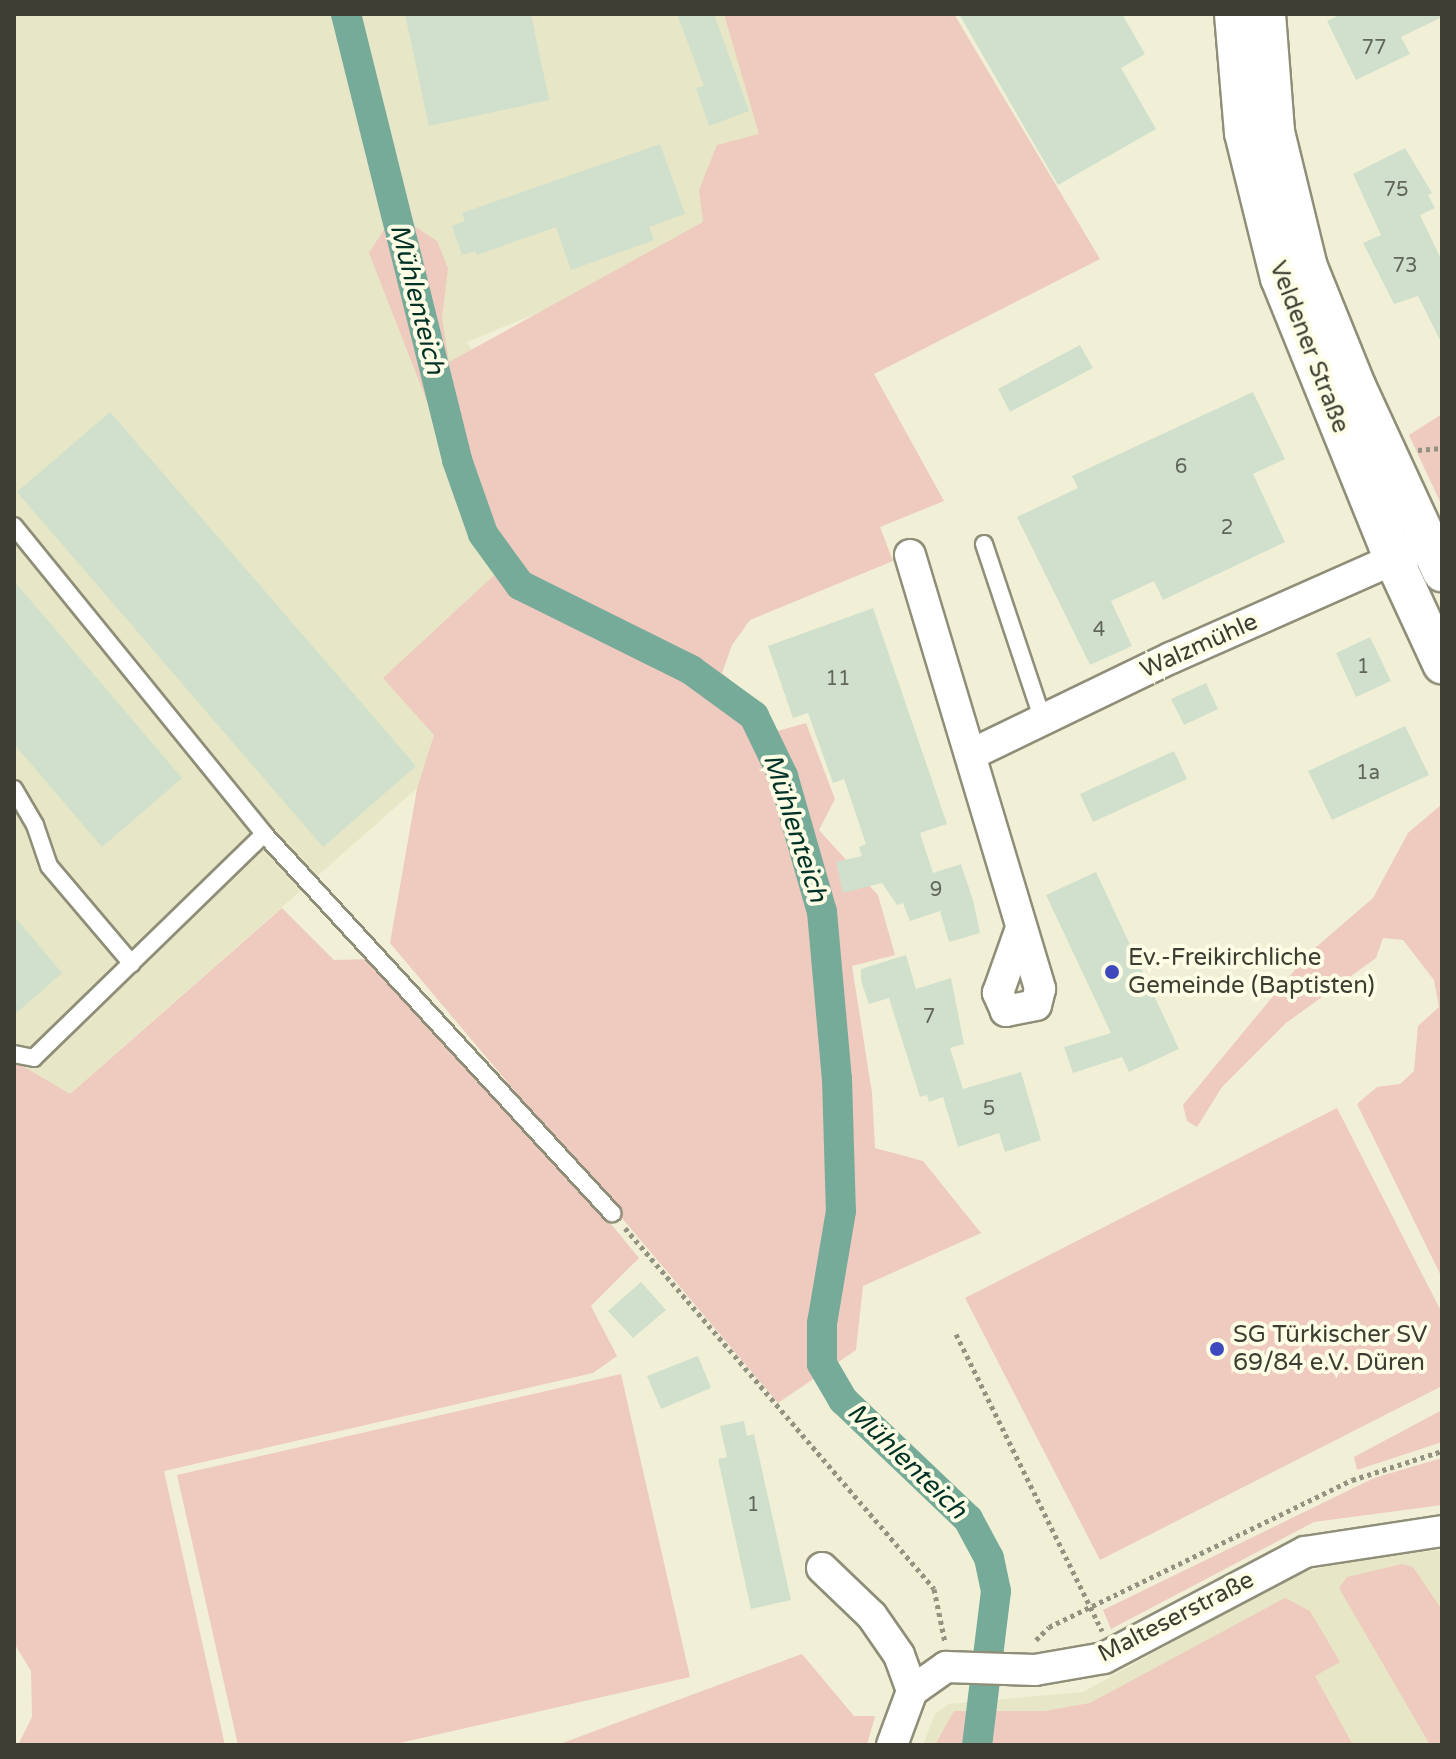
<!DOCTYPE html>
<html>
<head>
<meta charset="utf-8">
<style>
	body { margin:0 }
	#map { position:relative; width:1456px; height:1759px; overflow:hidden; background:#f1f0d7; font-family:"Varela Round",sans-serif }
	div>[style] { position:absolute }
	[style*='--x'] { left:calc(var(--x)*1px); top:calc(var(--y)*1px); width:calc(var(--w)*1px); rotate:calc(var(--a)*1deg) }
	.built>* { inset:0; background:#e7e6c6 }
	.green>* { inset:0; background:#efcabe }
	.canal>* { height:30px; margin:-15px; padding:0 15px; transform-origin:15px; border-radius:15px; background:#76ab9a }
	.building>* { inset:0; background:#d0e0cc }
	.path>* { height:5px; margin-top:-2.5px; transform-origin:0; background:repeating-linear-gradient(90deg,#939382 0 4px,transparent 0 8px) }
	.roads { filter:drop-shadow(2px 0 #8f8e78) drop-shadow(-2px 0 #8f8e78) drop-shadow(0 2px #8f8e78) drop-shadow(0 -2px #8f8e78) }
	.service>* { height:16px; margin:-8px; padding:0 8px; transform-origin:8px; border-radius:8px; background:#fff }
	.minor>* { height:30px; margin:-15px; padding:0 15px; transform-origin:15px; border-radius:15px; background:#fff }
	.tertiary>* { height:38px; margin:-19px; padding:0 19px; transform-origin:19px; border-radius:19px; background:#fff }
	.dots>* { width:22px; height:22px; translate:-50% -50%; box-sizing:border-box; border:4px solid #fefde5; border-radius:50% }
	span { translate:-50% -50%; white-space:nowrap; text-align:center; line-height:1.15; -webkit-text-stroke:8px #fefde5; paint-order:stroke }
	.number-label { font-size:20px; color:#626659 }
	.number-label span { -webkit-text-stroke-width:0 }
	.street-label { font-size:24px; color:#3d3d33 }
	.poi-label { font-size:24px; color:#3d3d33 }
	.left { translate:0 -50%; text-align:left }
	.water-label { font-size:26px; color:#003227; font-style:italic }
	.frame { position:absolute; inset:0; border:16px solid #3d3d33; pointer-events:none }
</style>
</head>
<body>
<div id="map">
	<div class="built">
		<i style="clip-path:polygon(14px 14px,772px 14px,789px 210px,467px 342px,633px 598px,14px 1143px)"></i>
		<i style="clip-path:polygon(1442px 1550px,1442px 1745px,923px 1745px,935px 1714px,949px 1704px,1083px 1692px,1291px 1577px,1348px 1559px)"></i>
	</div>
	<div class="green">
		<i style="clip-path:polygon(724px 14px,954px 14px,1100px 259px,874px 374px,944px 501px,880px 527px,893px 561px,750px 620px,732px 645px,722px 673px,761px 706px,774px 732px,806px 723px,835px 799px,819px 830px,878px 895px,895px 955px,852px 966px,872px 1093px,875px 1148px,923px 1161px,981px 1233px,863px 1286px,856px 1350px,778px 1403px,390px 943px,417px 789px,434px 735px,383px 678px,517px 554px,460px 506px,430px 409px,369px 253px,388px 223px,414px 226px,437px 241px,448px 268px,442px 318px,449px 362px,703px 222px,699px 190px,717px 145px,759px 134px)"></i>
		<i style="clip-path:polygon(1442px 414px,1442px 506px,1409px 435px)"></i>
		<i style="clip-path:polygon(1442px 804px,1442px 1278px,1357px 1104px,1377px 1087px,1400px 1084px,1414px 1071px,1418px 1026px,1439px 1007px,1434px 980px,1403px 940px,1383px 938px,1376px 958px,1286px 1023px,1222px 1087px,1197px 1127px,1187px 1121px,1183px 1105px,1308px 954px,1373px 898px,1408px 833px)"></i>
		<i style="clip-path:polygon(282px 908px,334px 960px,374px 959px,386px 951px,639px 1258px,591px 1306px,617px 1356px,593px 1373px,164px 1471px,225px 1745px,18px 1745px,32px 1717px,31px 1671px,14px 1643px,14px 1061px,70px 1094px)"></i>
		<i style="clip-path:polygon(1337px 1108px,1442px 1313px,1442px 1386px,1100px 1560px,965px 1298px)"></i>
		<i style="clip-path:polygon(621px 1374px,690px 1677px,391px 1745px,238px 1745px,177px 1475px)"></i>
		<i style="clip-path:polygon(1442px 1410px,1442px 1442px,1357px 1470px,1354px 1457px)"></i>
		<i style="clip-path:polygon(1442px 1458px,1442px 1505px,1314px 1522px,1111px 1629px,1103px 1610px,1374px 1478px)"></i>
		<i style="clip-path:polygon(1402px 1564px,1413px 1567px,1442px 1610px,1442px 1745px,1430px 1745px,1339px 1588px,1347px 1577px)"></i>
		<i style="clip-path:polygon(1285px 1598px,1310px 1611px,1340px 1662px,1315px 1676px,1353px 1745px,935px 1745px,954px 1711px,1045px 1711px,1090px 1703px)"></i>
		<i style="clip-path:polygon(802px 1654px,854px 1716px,875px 1716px,867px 1745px,557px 1745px)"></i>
	</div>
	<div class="canal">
		<i style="--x:346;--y:14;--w:460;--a:76"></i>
		<i style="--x:457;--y:460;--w:78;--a:70.6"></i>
		<i style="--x:483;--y:534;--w:63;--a:54"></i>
		<i style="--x:520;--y:585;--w:191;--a:26.4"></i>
		<i style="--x:691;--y:670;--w:78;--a:36.1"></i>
		<i style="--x:754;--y:716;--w:67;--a:64.2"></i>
		<i style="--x:783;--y:776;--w:141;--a:74"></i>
		<i style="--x:822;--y:912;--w:168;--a:84.9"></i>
		<i style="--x:837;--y:1079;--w:132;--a:88.3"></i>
		<i style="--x:841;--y:1211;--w:114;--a:99.6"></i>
		<i style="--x:822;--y:1323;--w:41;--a:90"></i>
		<i style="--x:822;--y:1364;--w:42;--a:59.7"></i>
		<i style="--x:843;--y:1400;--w:173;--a:43.6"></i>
		<i style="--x:968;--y:1519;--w:44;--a:61.7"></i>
		<i style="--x:989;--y:1558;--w:34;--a:78"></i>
		<i style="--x:996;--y:1591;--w:155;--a:97"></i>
	</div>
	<div class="building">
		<i style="clip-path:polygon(405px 14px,531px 14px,549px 100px,429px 126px)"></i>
		<i style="clip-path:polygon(677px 14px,714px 14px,749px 111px,709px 126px,696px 88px,704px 86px)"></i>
		<i style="clip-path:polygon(959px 14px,1122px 14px,1145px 54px,1121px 68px,1156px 129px,1058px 185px)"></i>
		<i style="clip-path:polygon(1341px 14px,1442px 14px,1442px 17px,1401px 37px,1410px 54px,1356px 80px,1327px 21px)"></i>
		<i style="clip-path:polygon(660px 144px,685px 214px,649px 227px,654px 240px,571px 270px,556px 227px,477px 255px,475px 251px,462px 255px,452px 226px,465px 221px,462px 213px)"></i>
		<i style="clip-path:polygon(1405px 148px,1432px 193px,1428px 195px,1435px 208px,1420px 215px,1442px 261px,1442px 344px,1418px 296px,1394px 304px,1363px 243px,1381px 235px,1353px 174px)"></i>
		<i style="clip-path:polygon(1080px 345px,1093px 368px,1010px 412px,998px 389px)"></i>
		<i style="clip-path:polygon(1253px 392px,1285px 459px,1253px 474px,1285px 542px,1163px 600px,1154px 581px,1111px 601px,1132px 646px,1090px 665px,1017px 517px,1078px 488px,1072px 476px)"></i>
		<i style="clip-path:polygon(110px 412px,416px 766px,323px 847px,17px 492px)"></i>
		<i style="clip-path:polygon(14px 581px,182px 778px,102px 847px,14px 744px)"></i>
		<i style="clip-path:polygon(873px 608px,947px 824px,920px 833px,933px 873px,961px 864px,973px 900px,980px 933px,949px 942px,940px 911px,910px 921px,903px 903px,897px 905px,882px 883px,843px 893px,836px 862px,862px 856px,859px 847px,866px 844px,844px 779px,833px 783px,808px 713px,793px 718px,768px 646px)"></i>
		<i style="clip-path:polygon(1370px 637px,1391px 681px,1356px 697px,1336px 653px)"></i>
		<i style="clip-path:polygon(1206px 683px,1218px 709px,1184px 725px,1171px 699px)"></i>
		<i style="clip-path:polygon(1405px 726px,1429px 775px,1332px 820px,1308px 771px)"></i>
		<i style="clip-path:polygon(1174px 751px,1187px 779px,1093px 822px,1080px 794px)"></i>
		<i style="clip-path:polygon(1096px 872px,1179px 1049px,1129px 1072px,1122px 1057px,1073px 1073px,1064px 1047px,1111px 1033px,1046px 895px)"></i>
		<i style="clip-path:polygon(14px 916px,62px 973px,14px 1015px)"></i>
		<i style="clip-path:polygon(906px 955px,916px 989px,951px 978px,964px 1044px,950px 1048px,963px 1089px,1021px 1072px,1041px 1140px,1005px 1152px,999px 1133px,958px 1147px,943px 1097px,929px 1102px,927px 1095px,920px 1097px,889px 998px,869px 1004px,861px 981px,861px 969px)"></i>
		<i style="clip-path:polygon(641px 1282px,666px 1310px,633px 1338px,608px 1311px)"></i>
		<i style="clip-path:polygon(698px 1356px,711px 1388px,661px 1409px,647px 1376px)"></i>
		<i style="clip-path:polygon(744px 1421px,747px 1436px,754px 1434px,791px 1600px,751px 1609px,718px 1459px,727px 1457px,720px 1426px)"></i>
	</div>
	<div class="path">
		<i style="--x:1418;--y:450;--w:24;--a:-5"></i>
		<i style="--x:625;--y:1228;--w:475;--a:49.4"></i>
		<i style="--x:934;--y:1589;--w:54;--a:78.3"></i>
		<i style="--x:956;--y:1334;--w:331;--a:63.8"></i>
		<i style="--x:1036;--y:1640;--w:18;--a:-45"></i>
		<i style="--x:1049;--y:1627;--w:337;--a:-25.9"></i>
		<i style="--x:1352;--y:1480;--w:95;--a:-17.9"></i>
	</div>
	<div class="roads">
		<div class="service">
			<i style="--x:14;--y:526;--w:397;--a:50.9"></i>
			<i style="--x:264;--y:834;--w:321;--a:135.8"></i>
			<i style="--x:34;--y:1058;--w:20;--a:-169"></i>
			<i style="--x:984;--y:544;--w:186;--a:71.5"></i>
			<i style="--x:14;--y:789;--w:42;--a:59.7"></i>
			<i style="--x:35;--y:825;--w:43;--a:71.1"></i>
			<i style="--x:49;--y:866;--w:128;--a:49.7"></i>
			<i style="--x:264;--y:834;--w:515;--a:47.44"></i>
		</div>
		<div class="minor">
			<i style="--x:910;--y:555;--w:453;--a:73.3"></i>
			<i style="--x:1040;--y:989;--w:16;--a:104"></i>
			<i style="--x:1036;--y:1005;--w:31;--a:169"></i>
			<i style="--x:1006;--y:1011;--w:20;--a:-114"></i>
			<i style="--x:998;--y:993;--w:69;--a:-70.5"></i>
			<i style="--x:972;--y:754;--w:221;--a:-25.8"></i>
			<i style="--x:1171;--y:658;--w:265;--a:-23.9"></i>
			<i style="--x:822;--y:1568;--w:69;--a:43.8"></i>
			<i style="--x:872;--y:1616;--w:47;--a:55.3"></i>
			<i style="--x:899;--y:1655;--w:38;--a:70"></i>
			<i style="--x:892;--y:1745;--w:58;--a:-69.7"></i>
			<i style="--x:912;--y:1691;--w:42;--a:-35.2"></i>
			<i style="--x:946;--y:1667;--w:89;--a:1.9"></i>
			<i style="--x:1035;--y:1670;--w:70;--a:-9.9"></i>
			<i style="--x:1104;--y:1658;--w:227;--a:-27.8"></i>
			<i style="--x:1305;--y:1552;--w:139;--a:-8.7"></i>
		</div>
		<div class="tertiary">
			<i style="--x:1234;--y:14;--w:119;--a:85.2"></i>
			<i style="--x:1244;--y:133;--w:149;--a:76.1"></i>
			<i style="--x:1280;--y:278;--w:304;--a:68"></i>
			<i style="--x:1394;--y:560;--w:115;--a:65.2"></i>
			<i style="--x:1266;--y:14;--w:118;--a:85.6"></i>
			<i style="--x:1275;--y:132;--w:139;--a:76.3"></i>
			<i style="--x:1308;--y:267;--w:131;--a:68"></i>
			<i style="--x:1357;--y:388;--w:203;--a:65.2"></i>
		</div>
	</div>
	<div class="dots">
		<i style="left:1112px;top:972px;background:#3e49bd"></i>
		<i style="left:1217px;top:1349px;background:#3e49bd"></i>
	</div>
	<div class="number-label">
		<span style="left:1374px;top:48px">77</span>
		<span style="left:1396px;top:190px">75</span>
		<span style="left:1405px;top:266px">73</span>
		<span style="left:1181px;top:467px">6</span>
		<span style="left:1227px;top:528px">2</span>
		<span style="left:1099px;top:630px">4</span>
		<span style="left:1363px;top:667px">1</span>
		<span style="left:838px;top:679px">11</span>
		<span style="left:1368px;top:773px">1a</span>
		<span style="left:936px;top:890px">9</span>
		<span style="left:929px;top:1017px">7</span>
		<span style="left:989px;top:1109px">5</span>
		<span style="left:753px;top:1505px">1</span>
	</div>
	<div class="street-label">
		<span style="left:1309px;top:347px;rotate:69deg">Veldener Straße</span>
		<span style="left:1199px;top:646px;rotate:-24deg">Walzmühle</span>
		<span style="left:1176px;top:1617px;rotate:-27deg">Malteserstraße</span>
	</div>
	<div class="poi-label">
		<span class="left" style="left:1128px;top:972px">Ev.-Freikirchliche<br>Gemeinde (Baptisten)</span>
		<span class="left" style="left:1233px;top:1349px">SG Türkischer SV<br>69/84 e.V. Düren</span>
	</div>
	<div class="water-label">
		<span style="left:417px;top:299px;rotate:76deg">Mühlenteich</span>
		<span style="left:795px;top:828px;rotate:72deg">Mühlenteich</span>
		<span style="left:907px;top:1461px;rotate:44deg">Mühlenteich</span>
	</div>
	<div class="frame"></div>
</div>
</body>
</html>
